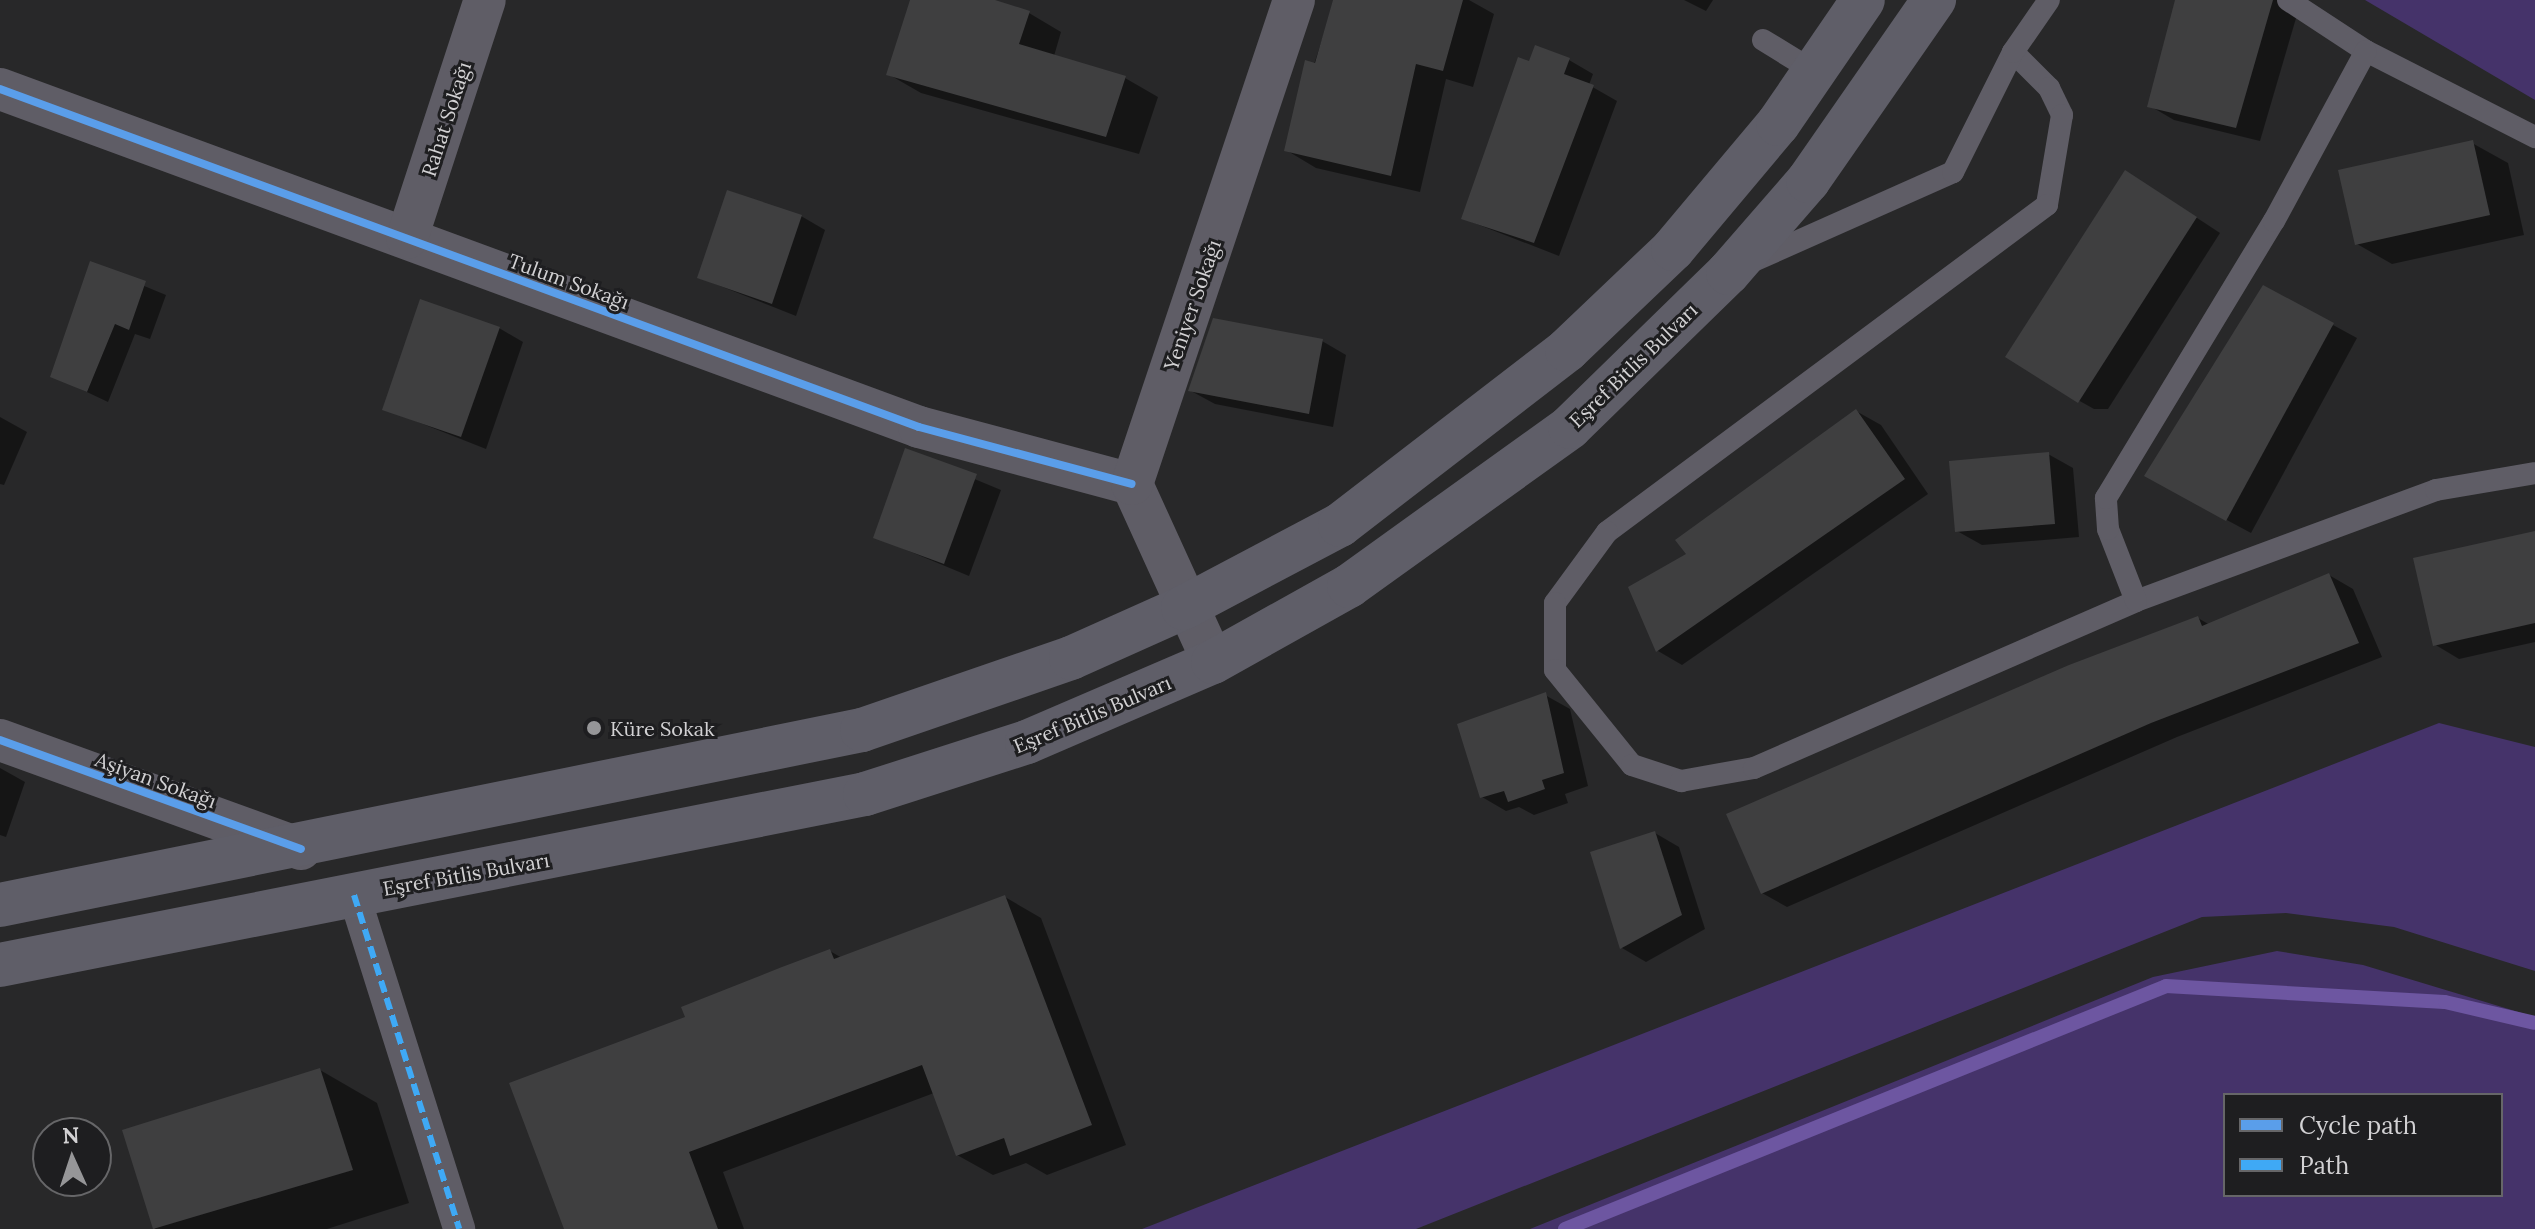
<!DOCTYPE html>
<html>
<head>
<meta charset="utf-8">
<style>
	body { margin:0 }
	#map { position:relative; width:2535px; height:1229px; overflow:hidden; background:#282829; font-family:Lora,serif }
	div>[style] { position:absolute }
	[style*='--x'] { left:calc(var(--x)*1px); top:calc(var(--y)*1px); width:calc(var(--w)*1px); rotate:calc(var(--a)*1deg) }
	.green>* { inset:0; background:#45336a }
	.shadow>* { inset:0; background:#0007 }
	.stream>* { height:14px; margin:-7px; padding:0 7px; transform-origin:7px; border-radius:7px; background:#6d56a1 }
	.building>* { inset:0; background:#3f3f40 }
	.service>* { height:22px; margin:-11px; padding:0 11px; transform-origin:11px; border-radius:11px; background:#5f5d66 }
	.pedestrian>* { height:32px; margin:-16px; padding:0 16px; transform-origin:16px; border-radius:16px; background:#5f5d66 }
	.minor>* { height:42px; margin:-21px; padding:0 21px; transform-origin:21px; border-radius:21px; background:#5f5d66 }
	.primary>* { height:44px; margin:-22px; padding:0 22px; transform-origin:22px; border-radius:22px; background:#5f5e68 }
	.quiet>* { height:6px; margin-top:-3px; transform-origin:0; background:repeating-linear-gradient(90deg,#3fa9f5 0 12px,transparent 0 18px) }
	.cycleway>* { height:8px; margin:-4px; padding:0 4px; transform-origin:4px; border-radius:4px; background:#5a9eea }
	.dots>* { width:22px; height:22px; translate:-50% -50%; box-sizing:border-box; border:4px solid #1e1e20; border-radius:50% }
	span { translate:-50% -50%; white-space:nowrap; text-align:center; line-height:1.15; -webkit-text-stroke:6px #1e1e20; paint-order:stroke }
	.street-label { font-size:20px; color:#d2d1d3 }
	.poi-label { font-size:20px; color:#d2d1d3 }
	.left { translate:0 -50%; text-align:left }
	.legend { position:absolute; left:2223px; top:1093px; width:280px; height:104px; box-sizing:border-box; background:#1e1e20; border:2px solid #666668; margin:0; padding:10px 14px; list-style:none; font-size:24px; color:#d2d1d3 }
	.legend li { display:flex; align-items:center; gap:16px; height:40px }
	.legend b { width:40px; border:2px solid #666668 }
	.north { position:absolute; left:32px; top:1117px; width:80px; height:80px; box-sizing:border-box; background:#1e1e20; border:2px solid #666668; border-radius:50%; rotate:357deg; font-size:22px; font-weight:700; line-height:32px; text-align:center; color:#d2d1d3 }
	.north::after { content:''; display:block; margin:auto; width:28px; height:36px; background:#969698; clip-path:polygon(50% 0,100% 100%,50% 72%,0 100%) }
</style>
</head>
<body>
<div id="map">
	<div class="green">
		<i style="clip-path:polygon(2365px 0,2535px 0,2535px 100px)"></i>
		<i style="clip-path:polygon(2439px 723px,2535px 747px,2535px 971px,2394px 927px,2286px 913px,2202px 917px,1416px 1229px,1142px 1229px)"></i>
		<i style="clip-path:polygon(evenodd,2277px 951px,2363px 965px,2535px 1017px,2535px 1229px,1530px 1229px,2153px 977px,2277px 951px,2501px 1095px,2501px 1195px,2225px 1195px,2225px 1095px,2501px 1095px)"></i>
	</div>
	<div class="shadow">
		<i style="clip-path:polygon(912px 0,988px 0,1029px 13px,1061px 32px,1054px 56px,1125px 78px,1158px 97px,1139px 154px,921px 93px,888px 74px)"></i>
		<i style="clip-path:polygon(1335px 0,1469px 0,1494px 14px,1473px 87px,1446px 79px,1420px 192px,1316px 168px,1286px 150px)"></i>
		<i style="clip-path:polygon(1684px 0,1713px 0,1706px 11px)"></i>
		<i style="clip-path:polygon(2177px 0,2285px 0,2299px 8px,2260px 141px,2174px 120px,2150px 106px)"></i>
		<i style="clip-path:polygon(1569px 60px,1593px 74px,1589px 85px,1617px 101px,1559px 256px,1464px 219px,1531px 64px)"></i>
		<i style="clip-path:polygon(2472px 143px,2508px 163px,2524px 235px,2392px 264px,2357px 244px)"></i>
		<i style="clip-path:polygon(2150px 187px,2220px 233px,2108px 409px,2094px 409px,2069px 395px)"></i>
		<i style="clip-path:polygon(801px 216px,825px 230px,796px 316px,700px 278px)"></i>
		<i style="clip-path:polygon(91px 264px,166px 295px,150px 339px,135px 334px,108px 402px,53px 376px)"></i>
		<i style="clip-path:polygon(2333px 325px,2357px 338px,2251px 533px,2171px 490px)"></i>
		<i style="clip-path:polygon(499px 328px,523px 342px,486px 449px,385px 409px)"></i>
		<i style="clip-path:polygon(1322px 341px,1346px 355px,1333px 427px,1215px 404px,1191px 391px)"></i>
		<i style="clip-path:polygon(1856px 411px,1881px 425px,1928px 494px,1682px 665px,1658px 651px,1689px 555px)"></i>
		<i style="clip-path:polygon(0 417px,27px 432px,4px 485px,0 484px)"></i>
		<i style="clip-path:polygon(907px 451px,1001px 490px,969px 576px,875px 537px)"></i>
		<i style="clip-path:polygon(2048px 454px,2073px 468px,2079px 537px,1982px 545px,1957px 531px)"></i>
		<i style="clip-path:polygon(2535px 533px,2535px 642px,2459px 659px,2434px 644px)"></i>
		<i style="clip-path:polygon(2329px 575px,2353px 589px,2382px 657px,2177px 737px,1787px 907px,1762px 893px,2198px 618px,2210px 625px)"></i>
		<i style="clip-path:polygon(1545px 695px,1570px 709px,1588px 786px,1565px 794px,1568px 803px,1534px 815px,1519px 807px,1506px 811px,1482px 797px)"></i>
		<i style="clip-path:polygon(0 768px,25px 782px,6px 837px,0 835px)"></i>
		<i style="clip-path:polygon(1655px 833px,1679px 847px,1705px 929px,1646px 962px,1622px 948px,1592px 853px)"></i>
		<i style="clip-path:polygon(1005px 897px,1041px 918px,1126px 1145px,1047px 1175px,1026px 1163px,993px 1175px,957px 1155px,934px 1093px,723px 1172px,744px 1229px,566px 1229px,687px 1019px,830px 951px,842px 958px)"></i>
		<i style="clip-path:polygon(320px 1070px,377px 1103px,409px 1203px,327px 1229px,155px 1229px,125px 1131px)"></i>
	</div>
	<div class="stream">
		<i style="--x:1565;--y:1229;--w:648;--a:-22.01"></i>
		<i style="--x:2166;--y:986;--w:279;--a:3.3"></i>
		<i style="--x:2445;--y:1002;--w:92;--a:13.1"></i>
	</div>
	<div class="building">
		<i style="clip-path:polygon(910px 0,995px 0,1030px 11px,1019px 44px,1126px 76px,1106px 137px,886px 75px)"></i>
		<i style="clip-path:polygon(1333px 0,1463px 0,1443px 71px,1416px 64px,1391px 176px,1284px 151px,1305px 60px,1315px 63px)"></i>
		<i style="clip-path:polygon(2175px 0,2273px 0,2236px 128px,2147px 107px)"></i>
		<i style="clip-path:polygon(1535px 45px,1570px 58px,1564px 74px,1594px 85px,1534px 243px,1461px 219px,1518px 57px,1529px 61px)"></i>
		<i style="clip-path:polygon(2473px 140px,2490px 215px,2355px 245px,2338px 170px)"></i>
		<i style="clip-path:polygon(2125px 170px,2197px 217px,2078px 403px,2005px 357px)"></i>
		<i style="clip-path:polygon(727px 190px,802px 215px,772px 304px,697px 278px)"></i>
		<i style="clip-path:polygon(90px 261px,146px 281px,129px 330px,115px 324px,87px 392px,50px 377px)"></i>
		<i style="clip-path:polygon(2263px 285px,2334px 323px,2226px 521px,2144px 476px)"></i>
		<i style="clip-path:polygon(420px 299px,500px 327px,461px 437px,382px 410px)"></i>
		<i style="clip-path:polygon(1213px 318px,1323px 339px,1309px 414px,1188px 391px)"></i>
		<i style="clip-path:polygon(1856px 409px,1905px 479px,1656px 652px,1628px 587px,1686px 554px,1675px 540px)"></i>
		<i style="clip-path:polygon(905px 448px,977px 474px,944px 564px,873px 538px)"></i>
		<i style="clip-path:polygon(2049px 452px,2055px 524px,1955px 532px,1949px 461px)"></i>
		<i style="clip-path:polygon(2535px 531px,2535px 623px,2433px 646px,2413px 558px)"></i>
		<i style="clip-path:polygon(2329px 573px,2359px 643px,2151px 723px,1761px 894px,1726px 814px,2069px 665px,2198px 616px,2202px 626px)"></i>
		<i style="clip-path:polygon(1546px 692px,1564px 773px,1542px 780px,1545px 789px,1508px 802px,1504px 791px,1480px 798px,1457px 724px)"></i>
		<i style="clip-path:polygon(1655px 831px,1682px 915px,1620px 949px,1590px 852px)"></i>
		<i style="clip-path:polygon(1005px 895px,1092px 1125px,1010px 1156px,1004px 1138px,956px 1156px,922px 1065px,689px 1152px,718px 1229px,564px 1229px,509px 1083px,685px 1017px,681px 1007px,782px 967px,830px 949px,834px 959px)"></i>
		<i style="clip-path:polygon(320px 1068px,353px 1170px,153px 1229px,122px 1130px)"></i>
	</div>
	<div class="service">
		<i style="--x:2288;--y:0;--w:93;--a:33.2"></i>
		<i style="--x:2366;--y:51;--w:190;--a:27"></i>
		<i style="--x:1763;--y:40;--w:61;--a:31.6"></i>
		<i style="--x:2013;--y:52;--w:51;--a:45"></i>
		<i style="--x:2049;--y:88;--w:30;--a:64"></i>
		<i style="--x:2062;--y:115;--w:91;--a:99.5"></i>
		<i style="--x:2047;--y:205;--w:548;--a:143.38"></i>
		<i style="--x:1607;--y:532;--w:88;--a:126.2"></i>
		<i style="--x:1555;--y:603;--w:67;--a:90"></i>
		<i style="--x:1555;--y:670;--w:122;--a:51"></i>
		<i style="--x:1632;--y:765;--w:52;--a:18.1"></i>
		<i style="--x:1681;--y:781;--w:74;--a:-10.1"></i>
		<i style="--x:1754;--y:768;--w:417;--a:-23.6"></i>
		<i style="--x:2136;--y:601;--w:320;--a:-20.3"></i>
		<i style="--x:2436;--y:490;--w:100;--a:-9.7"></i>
		<i style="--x:1751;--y:262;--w:221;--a:-24"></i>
		<i style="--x:1953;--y:172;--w:134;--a:-63.4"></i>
		<i style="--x:2013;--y:52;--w:63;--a:-55.3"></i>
		<i style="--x:2136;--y:601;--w:77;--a:-111.3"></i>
		<i style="--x:2108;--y:529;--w:31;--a:-94"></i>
		<i style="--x:2106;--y:498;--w:324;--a:-58.8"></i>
		<i style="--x:2274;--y:221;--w:193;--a:-61.6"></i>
	</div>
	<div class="pedestrian">
		<i style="--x:354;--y:895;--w:350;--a:72.5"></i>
	</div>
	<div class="minor">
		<i style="--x:0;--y:89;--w:979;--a:20.19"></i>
		<i style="--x:919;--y:427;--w:220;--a:15"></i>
		<i style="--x:407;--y:238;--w:250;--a:-71.9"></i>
		<i style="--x:1213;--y:662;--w:196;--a:-114.5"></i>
		<i style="--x:1132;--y:484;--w:510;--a:-71.49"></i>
		<i style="--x:0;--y:740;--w:320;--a:19.9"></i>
	</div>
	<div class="primary">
		<i style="--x:0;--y:905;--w:880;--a:-11.48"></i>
		<i style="--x:862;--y:730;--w:221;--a:-19"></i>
		<i style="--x:1071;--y:658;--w:123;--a:-24.1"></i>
		<i style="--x:1183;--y:608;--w:178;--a:-27.9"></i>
		<i style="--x:1340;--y:525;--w:287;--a:-37.6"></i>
		<i style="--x:1567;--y:350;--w:146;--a:-43.6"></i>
		<i style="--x:1673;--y:249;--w:163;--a:-50"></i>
		<i style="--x:1778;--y:124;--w:150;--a:-55.6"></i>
		<i style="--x:0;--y:965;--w:882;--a:-11.18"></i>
		<i style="--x:865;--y:794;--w:170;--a:-17.8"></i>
		<i style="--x:1027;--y:742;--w:202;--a:-23.3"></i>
		<i style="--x:1213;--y:662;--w:156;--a:-29.2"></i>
		<i style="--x:1349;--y:586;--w:272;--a:-35.7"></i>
		<i style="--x:1570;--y:427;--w:221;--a:-44.3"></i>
		<i style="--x:1728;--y:273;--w:122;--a:-49"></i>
		<i style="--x:1808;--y:181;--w:221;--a:-55.2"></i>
	</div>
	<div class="quiet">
		<i style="--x:354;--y:895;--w:350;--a:72.5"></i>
	</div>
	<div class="cycleway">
		<i style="--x:0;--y:89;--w:979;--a:20.19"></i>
		<i style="--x:919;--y:427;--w:220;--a:15"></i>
		<i style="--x:0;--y:740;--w:320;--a:19.9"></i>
	</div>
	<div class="dots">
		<i style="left:594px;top:728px;background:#969698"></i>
	</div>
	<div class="street-label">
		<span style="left:446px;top:119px;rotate:-72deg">Rahat Sokağı</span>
		<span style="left:569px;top:281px;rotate:20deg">Tulum Sokağı</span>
		<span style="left:1192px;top:305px;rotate:-71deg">Yeniyer Sokağı</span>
		<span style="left:1633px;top:365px;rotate:-44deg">Eşref Bitlis Bulvarı</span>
		<span style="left:1092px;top:714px;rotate:-23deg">Eşref Bitlis Bulvarı</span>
		<span style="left:156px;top:780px;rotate:20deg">Aşiyan Sokağı</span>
		<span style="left:466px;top:874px;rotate:-10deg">Eşref Bitlis Bulvarı</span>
	</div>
	<div class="poi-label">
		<span class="left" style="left:610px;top:728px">Küre Sokak</span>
	</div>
	<ul class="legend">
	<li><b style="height:10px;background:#5a9eea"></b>Cycle path</li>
	<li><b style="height:10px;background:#3fa9f5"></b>Path</li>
	</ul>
	<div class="north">N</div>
</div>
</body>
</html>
